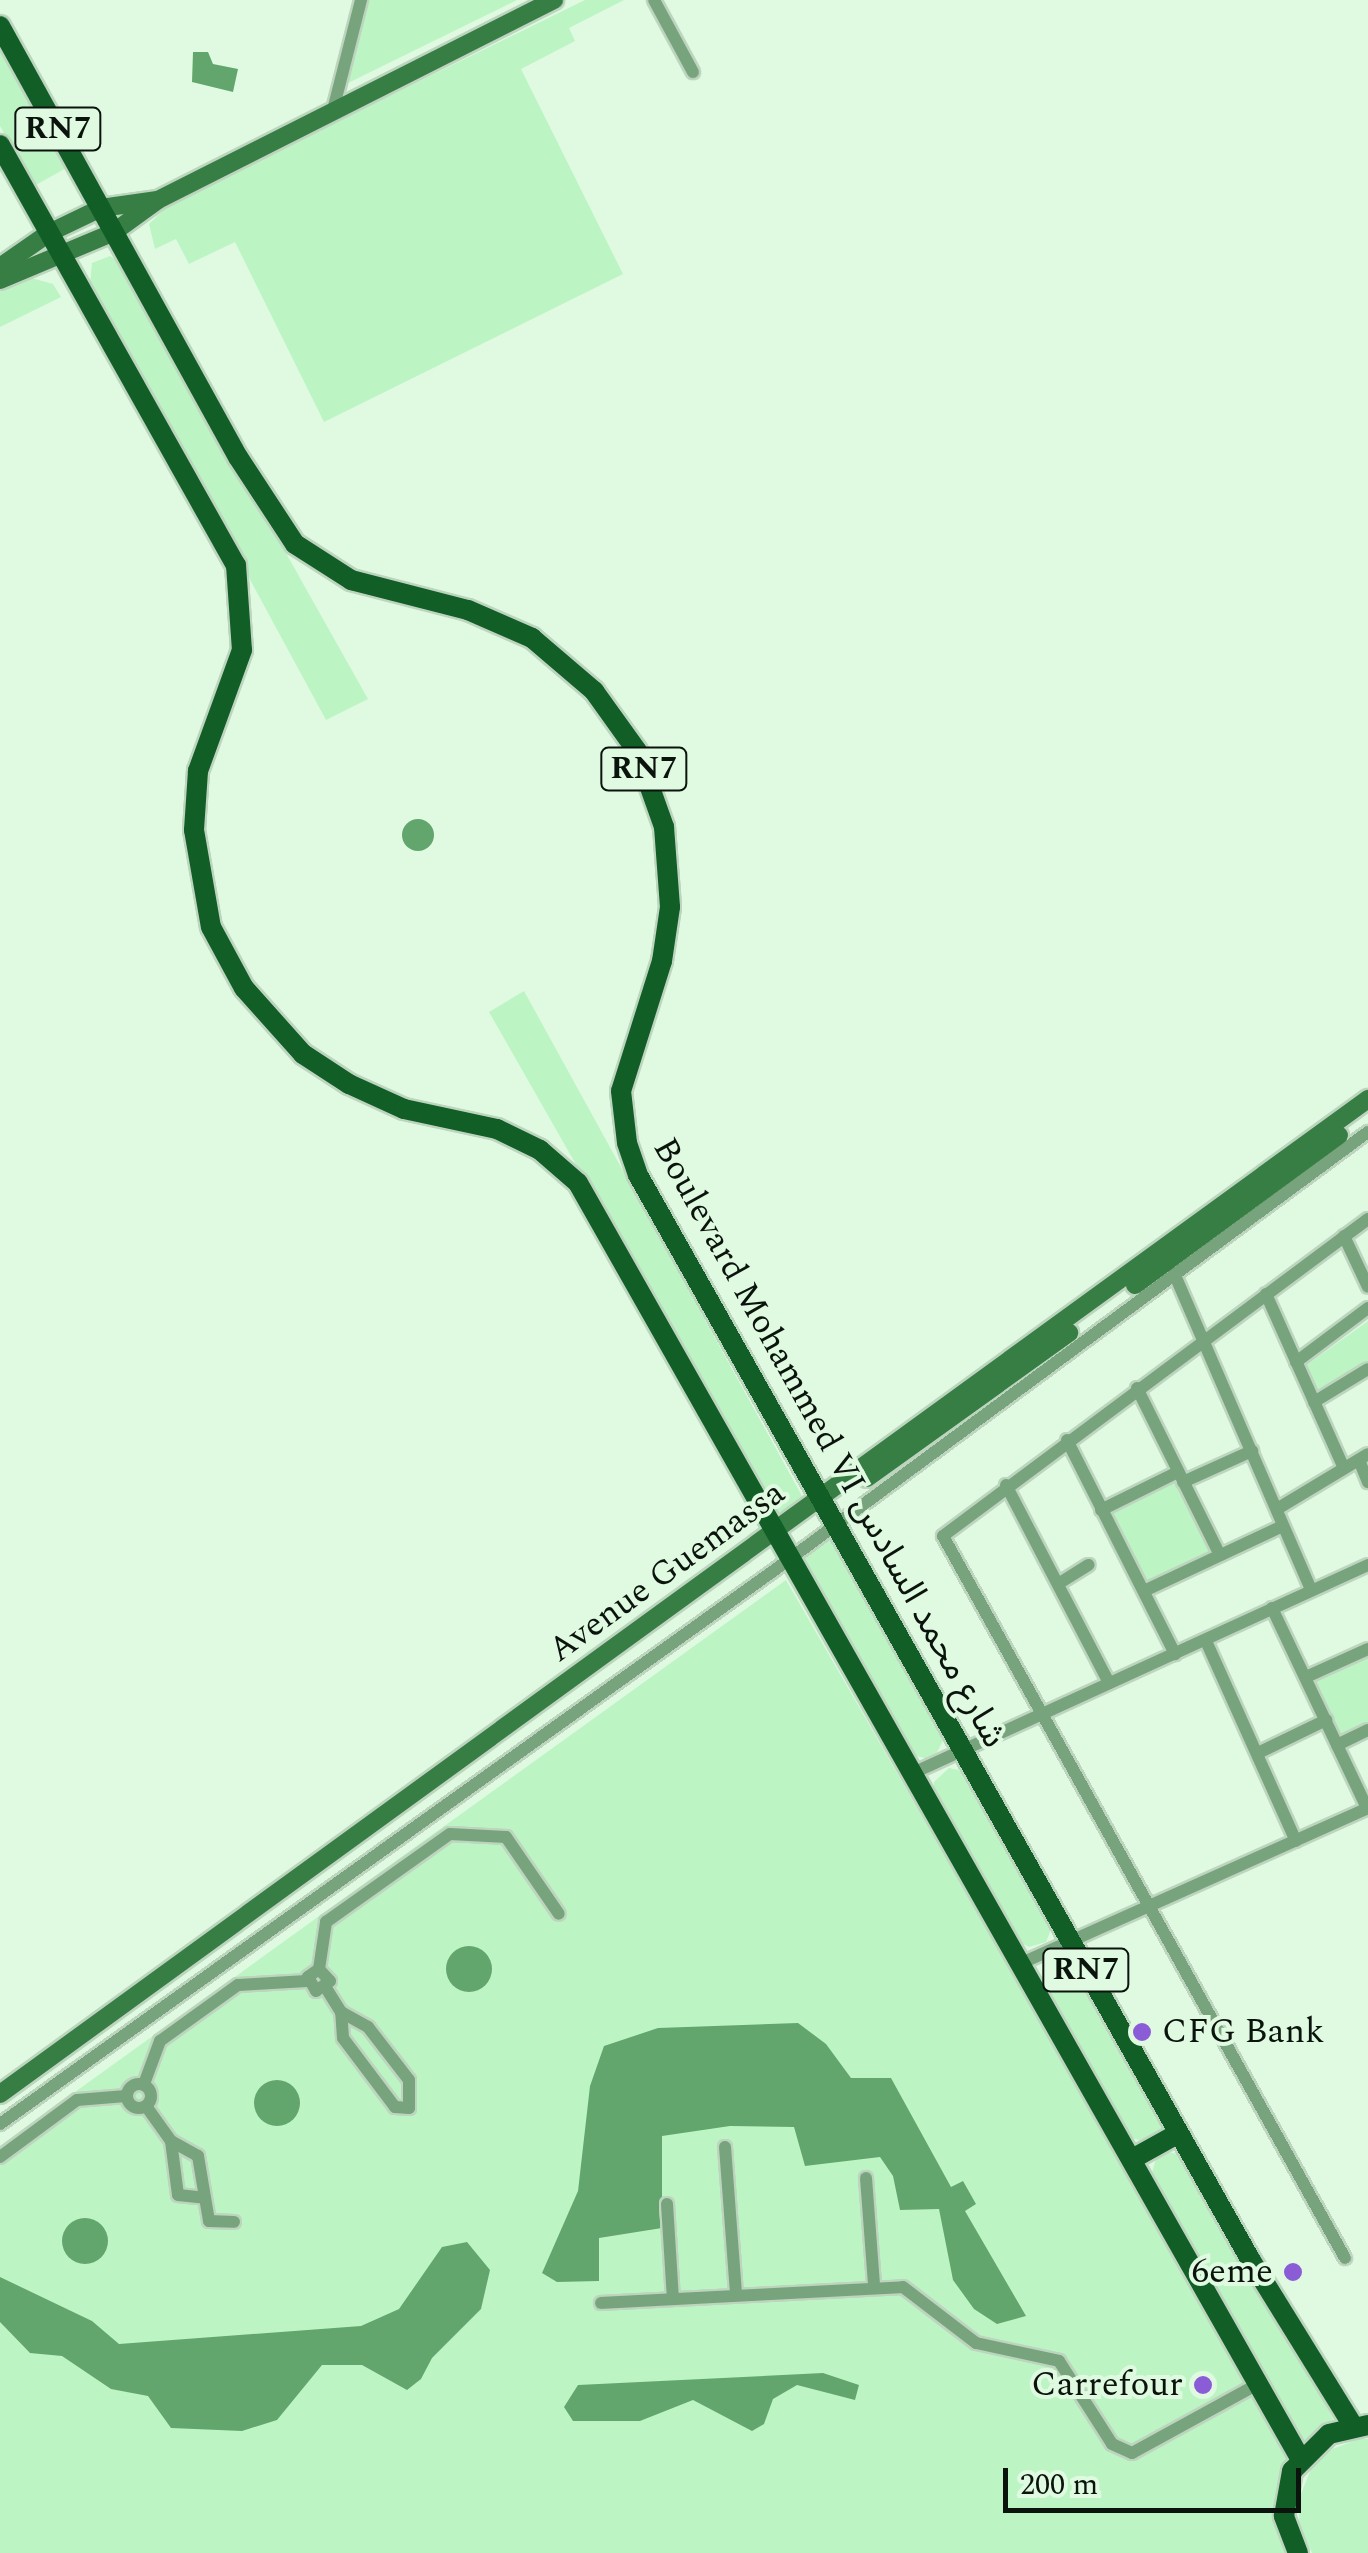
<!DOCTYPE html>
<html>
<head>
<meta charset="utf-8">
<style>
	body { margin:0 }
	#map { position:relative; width:1368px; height:2553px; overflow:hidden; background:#dffae1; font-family:Spectral,"Noto Sans Arabic",serif }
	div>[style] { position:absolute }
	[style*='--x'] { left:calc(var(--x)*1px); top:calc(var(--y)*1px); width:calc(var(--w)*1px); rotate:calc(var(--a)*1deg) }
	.green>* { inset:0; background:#bcf5c3 }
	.water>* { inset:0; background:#63a66d }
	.round { border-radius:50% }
	.roads { filter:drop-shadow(2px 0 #bdd5bf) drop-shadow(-2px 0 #bdd5bf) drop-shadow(0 2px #bdd5bf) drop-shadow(0 -2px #bdd5bf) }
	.street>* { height:12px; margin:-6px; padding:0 6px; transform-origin:6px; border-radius:6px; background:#78a47d }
	.street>.ring { margin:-6px; padding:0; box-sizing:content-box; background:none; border:12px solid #78a47d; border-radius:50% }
	.secondary>* { height:18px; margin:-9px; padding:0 9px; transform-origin:9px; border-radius:9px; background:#377e44 }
	.primary>* { height:20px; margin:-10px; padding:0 10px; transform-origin:10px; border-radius:10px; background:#115e26 }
	.dots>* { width:28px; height:28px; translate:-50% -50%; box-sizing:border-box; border:5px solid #dffae1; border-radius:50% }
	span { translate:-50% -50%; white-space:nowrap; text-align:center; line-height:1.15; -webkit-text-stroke:8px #dffae1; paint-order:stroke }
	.shield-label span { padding:2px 8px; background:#dffae1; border:2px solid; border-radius:8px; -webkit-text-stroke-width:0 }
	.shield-label { font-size:32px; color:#0b140c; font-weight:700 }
	.street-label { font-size:35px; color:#0b140c }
	.poi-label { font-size:35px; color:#0b140c }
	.left { translate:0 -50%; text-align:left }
	.right { translate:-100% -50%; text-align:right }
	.scale { position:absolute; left:1003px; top:2468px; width:298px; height:45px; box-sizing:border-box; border:5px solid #0b140c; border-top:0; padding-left:12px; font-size:30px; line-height:35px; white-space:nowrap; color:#0b140c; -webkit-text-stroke:8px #dffae1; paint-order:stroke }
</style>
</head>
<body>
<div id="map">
	<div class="green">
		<i style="clip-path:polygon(367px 0,517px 0,344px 85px)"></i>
		<i style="clip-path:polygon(585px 0,624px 0,569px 28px,575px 41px,521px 69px,623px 274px,324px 422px,235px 242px,189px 264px,176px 239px,155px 249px,149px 224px,172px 202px)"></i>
		<i style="clip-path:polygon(0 42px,70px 166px,34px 186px,0 126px)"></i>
		<i style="clip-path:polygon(110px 256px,124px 265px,368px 699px,326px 720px,90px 284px,92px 263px)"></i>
		<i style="clip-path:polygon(28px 277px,53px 284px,61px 297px,0 327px,0 286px)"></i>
		<i style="clip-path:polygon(524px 991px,802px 1496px,778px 1519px,489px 1012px)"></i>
		<i style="clip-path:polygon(1368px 1321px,1368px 1371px,1316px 1403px,1301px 1369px)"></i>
		<i style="clip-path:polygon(1175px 1477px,1214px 1553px,1145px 1587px,1107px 1512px)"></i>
		<i style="clip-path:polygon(833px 1533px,946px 1735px,933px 1760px,912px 1755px,799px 1558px)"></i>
		<i style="clip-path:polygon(786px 1580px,1286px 2449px,1289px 2553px,0 2553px,0 2146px)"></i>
		<i style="clip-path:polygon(1368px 1654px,1368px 1728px,1340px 1740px,1312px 1677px)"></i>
		<i style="clip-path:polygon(949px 1768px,968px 1772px,1053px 1924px,1046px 1942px,1029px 1947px,1018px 1941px,934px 1794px,934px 1782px)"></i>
		<i style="clip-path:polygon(1061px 1965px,1080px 1971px,1165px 2119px,1164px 2130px,1148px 2143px,1129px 2137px,1045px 1990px,1051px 1970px)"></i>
		<i style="clip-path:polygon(1168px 2152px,1186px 2156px,1336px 2424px,1304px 2445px,1151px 2177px,1156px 2158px)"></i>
		<i style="clip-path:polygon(1359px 2439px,1368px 2439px,1368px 2553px,1312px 2553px,1299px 2524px,1300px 2496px,1311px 2469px,1332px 2449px)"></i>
	</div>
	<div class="water">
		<i style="clip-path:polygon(193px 52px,208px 52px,213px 64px,238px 69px,233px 92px,192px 82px)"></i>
		<i class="round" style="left:402px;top:819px;width:32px;height:32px"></i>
		<i class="round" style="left:446px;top:1946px;width:46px;height:46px"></i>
		<i style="clip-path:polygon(798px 2023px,826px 2044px,851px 2078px,891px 2078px,951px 2187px,963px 2181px,976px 2204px,965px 2211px,1026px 2316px,997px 2324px,974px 2309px,953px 2280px,939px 2209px,900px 2210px,893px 2176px,880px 2157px,805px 2166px,794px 2127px,730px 2126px,662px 2136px,662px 2228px,599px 2238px,599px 2281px,557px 2282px,542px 2273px,578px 2191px,590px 2086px,604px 2046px,658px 2028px)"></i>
		<i class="round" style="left:254px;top:2080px;width:46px;height:46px"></i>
		<i class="round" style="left:62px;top:2218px;width:46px;height:46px"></i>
		<i style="clip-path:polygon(467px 2242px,490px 2270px,481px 2309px,432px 2358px,421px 2379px,407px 2390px,362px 2365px,322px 2365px,277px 2420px,242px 2431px,171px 2428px,148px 2396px,111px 2389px,62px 2356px,30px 2353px,0 2322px,0 2277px,92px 2321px,119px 2344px,361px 2326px,399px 2309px,442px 2247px)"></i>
		<i style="clip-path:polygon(823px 2373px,859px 2385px,855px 2400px,797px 2385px,773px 2399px,764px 2424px,752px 2431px,693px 2400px,640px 2421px,573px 2421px,564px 2407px,578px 2385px)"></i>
	</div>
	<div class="roads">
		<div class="street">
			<i style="--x:654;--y:0;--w:82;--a:61.6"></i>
			<i style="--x:333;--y:110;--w:114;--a:-75.7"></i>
			<i style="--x:1344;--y:1236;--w:56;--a:64.8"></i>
			<i style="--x:1174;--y:1273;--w:345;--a:66.6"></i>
			<i style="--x:1266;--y:1294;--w:191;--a:65.9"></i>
			<i style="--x:1296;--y:1362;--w:90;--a:-36.9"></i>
			<i style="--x:1137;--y:1388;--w:186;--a:63.6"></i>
			<i style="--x:1314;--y:1402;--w:63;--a:-31.4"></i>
			<i style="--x:1067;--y:1440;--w:240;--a:63.2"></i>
			<i style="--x:1359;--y:1460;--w:24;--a:68"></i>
			<i style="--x:1183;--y:1482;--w:76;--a:-24.2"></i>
			<i style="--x:1006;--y:1485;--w:223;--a:62.5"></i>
			<i style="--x:1277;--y:1509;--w:106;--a:-31.1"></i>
			<i style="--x:1101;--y:1510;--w:86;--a:-26.3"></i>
			<i style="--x:1058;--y:1584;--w:36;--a:-32"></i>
			<i style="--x:1144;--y:1591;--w:153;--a:-25.1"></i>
			<i style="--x:1272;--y:1608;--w:221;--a:64.6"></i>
			<i style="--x:1206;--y:1641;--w:219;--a:65.8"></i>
			<i style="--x:1306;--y:1677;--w:68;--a:-24.3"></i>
			<i style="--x:1337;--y:1745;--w:34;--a:-26"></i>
			<i style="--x:1258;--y:1753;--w:76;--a:-25.9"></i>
			<i style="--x:913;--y:1773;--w:500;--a:-24.57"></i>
			<i style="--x:1024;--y:1962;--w:377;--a:-24.1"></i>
			<i style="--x:319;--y:1969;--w:14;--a:144"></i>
			<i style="--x:308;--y:1977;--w:16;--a:60"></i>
			<i style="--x:316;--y:1991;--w:17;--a:-36"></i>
			<i style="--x:330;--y:1981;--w:16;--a:-133"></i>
			<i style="--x:319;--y:1969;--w:48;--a:-81.5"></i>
			<i style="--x:326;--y:1922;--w:152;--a:-35.4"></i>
			<i style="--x:450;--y:1834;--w:56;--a:3.1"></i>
			<i style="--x:506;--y:1837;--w:93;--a:55.5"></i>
			<i style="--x:326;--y:1988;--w:28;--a:58"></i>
			<i style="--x:341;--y:2012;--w:31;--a:29"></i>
			<i style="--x:368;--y:2027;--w:67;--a:52.3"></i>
			<i style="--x:409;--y:2080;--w:28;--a:90"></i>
			<i style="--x:409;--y:2108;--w:14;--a:-176"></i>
			<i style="--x:395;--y:2107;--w:86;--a:-127"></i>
			<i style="--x:343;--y:2038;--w:26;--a:-94"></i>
			<i class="ring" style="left:127px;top:2084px;width:12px;height:12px"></i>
			<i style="--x:144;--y:2084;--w:46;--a:-69.6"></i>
			<i style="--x:160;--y:2041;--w:96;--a:-35.7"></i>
			<i style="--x:238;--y:1985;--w:69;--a:-3.3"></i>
			<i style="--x:146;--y:2106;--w:43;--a:54.5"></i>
			<i style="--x:171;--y:2141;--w:54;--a:82.6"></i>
			<i style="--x:178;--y:2195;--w:27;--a:6"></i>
			<i style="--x:0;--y:2124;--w:949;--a:-35.57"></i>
			<i style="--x:772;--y:1572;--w:741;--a:-36.44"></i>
			<i style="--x:171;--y:2141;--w:31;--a:29"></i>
			<i style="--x:198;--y:2156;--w:66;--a:80.4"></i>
			<i style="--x:209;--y:2221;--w:25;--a:2"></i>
			<i style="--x:725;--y:2147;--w:147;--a:85.7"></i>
			<i style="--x:0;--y:2157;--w:96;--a:-36.5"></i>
			<i style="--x:77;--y:2100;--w:49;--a:-4.7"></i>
			<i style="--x:866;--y:2178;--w:106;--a:85.7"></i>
			<i style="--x:667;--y:2204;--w:95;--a:86.4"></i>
			<i style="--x:1345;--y:2258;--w:826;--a:-119.11"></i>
			<i style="--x:943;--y:1536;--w:530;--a:-36.72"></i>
			<i style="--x:601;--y:2303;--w:302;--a:-3"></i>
			<i style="--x:903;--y:2287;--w:92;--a:37.5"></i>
			<i style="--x:976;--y:2343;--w:85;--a:12.2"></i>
			<i style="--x:1059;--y:2361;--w:98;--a:57.4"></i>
			<i style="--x:1112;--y:2444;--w:22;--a:24"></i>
			<i style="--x:1132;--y:2453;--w:144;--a:-28.7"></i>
		</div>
		<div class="secondary">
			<i style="--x:0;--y:267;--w:60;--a:-34.8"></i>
			<i style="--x:49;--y:233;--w:58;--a:-25.7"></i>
			<i style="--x:101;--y:208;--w:57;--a:-8.1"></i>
			<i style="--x:0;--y:280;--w:124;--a:-22.8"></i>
			<i style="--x:114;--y:232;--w:54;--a:-36"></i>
			<i style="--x:158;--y:200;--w:444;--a:-26.8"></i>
			<i style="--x:1135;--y:1285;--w:253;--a:-36.3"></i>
			<i style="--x:867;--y:1478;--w:249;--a:-35.7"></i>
			<i style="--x:0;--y:2094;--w:1692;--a:-36.03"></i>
		</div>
		<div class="primary">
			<i style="--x:0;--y:26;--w:492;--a:61.1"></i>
			<i style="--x:238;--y:457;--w:104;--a:56.8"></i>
			<i style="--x:295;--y:544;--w:67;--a:32.7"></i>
			<i style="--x:351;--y:580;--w:121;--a:14.4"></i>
			<i style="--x:468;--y:610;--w:70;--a:23.6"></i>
			<i style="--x:532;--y:638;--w:82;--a:40.5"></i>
			<i style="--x:594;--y:691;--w:74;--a:54.4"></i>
			<i style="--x:637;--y:751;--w:81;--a:70.4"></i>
			<i style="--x:664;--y:827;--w:80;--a:85.7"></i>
			<i style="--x:670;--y:907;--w:55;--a:98.4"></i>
			<i style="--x:662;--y:961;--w:136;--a:107.5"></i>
			<i style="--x:621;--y:1091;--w:52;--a:83.4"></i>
			<i style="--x:627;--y:1143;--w:34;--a:71"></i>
			<i style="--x:638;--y:1175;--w:1245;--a:60.55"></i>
			<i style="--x:1250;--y:2259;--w:196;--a:58.3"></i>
			<i style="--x:0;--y:145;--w:482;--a:60.7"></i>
			<i style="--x:236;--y:565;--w:85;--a:86"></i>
			<i style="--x:242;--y:650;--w:129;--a:110"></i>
			<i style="--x:198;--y:771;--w:59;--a:93.9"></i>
			<i style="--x:194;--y:830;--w:98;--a:80.1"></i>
			<i style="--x:211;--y:927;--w:69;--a:61.6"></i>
			<i style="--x:244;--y:988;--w:89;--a:48.2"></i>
			<i style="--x:303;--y:1054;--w:55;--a:33.1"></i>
			<i style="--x:349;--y:1084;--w:60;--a:24.4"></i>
			<i style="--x:404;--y:1109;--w:95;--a:12.1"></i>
			<i style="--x:497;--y:1129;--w:48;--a:26"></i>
			<i style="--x:540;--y:1150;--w:50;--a:41"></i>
			<i style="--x:578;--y:1183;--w:1465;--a:60.48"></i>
			<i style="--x:1134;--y:2158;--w:51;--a:-29.1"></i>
			<i style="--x:1298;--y:2553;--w:40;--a:-111"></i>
			<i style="--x:1284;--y:2516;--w:46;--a:-79.9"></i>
			<i style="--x:1292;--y:2471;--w:52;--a:-45"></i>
			<i style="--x:1329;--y:2434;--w:40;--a:-13"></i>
		</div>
	</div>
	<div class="dots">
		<i style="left:1142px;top:2032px;background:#8a5dd6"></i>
		<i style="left:1293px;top:2272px;background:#8a5dd6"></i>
		<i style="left:1203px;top:2385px;background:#8a5dd6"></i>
	</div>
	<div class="shield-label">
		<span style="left:58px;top:129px">RN7</span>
		<span style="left:644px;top:769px">RN7</span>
		<span style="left:1086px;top:1970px">RN7</span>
	</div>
	<div class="street-label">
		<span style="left:829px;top:1443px;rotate:61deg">Boulevard Mohammed VI شارع محمد السادس</span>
		<span style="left:667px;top:1572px;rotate:-36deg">Avenue Guemassa</span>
	</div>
	<div class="poi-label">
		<span class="left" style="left:1162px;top:2032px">CFG Bank</span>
		<span class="right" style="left:1273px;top:2272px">6eme</span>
		<span class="right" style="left:1183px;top:2385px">Carrefour</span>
	</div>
	<div class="scale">200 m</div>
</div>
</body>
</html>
